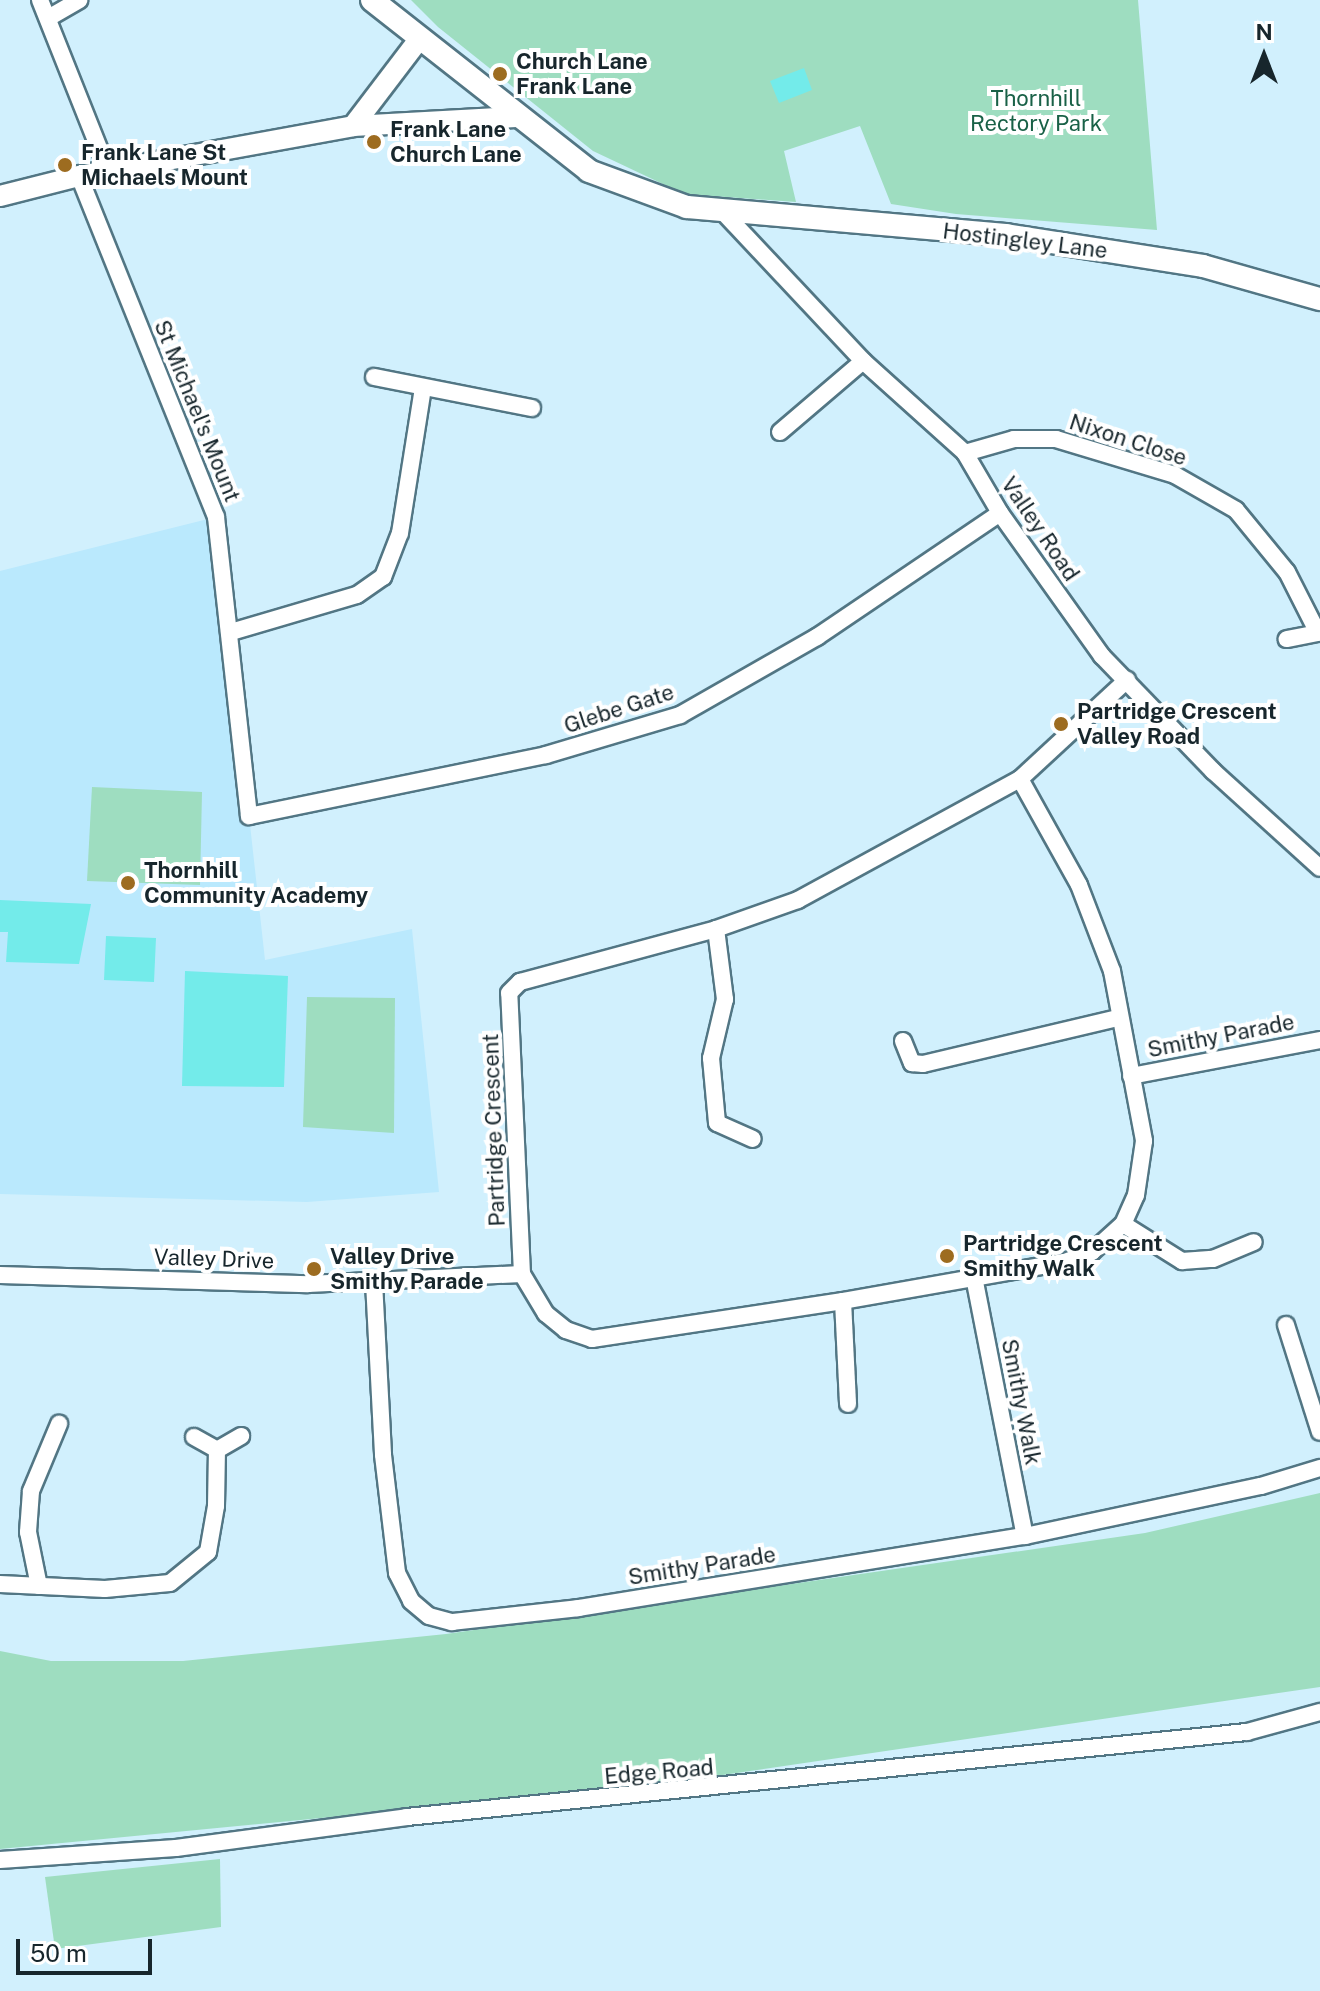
<!DOCTYPE html>
<html>
<head>
<meta charset="utf-8">
<style>
	body { margin:0 }
	#map { position:relative; width:1320px; height:1991px; overflow:hidden; background:#d1f0fd; font-family:"Public Sans",sans-serif }
	div>[style] { position:absolute }
	[style*='--x'] { left:calc(var(--x)*1px); top:calc(var(--y)*1px); width:calc(var(--w)*1px); rotate:calc(var(--a)*1deg) }
	.built>* { inset:0; background:#bae9fd }
	.green>* { inset:0; background:#9eddc0 }
	.building>* { inset:0; background:#73ebea }
	.roads { filter:drop-shadow(2px 0 #527684) drop-shadow(-2px 0 #527684) drop-shadow(0 2px #527684) drop-shadow(0 -2px #527684) }
	.minor>* { height:16px; margin:-8px; padding:0 8px; transform-origin:8px; border-radius:8px; background:#fff }
	.tertiary>* { height:20px; margin:-10px; padding:0 10px; transform-origin:10px; border-radius:10px; background:#fff }
	.secondary>* { height:22px; margin:-11px; padding:0 11px; transform-origin:11px; border-radius:11px; background:#fff }
	.dots>* { width:22px; height:22px; translate:-50% -50%; box-sizing:border-box; border:4px solid #fff; border-radius:50% }
	span { translate:-50% -50%; white-space:nowrap; text-align:center; line-height:1.15; -webkit-text-stroke:8px #fff; paint-order:stroke }
	.poi-label { font-size:22px; color:#17262c; font-weight:700 }
	.left { translate:0 -50%; text-align:left }
	.park-label { font-size:22px; color:#196147 }
	.street-label { font-size:22px; color:#17262c }
	.north { position:absolute; left:1224px; top:16px; width:80px; height:80px; -webkit-text-stroke:6px #fff; paint-order:stroke; rotate:0deg; font-size:22px; font-weight:700; line-height:32px; text-align:center; color:#17262c }
	.north::after { content:''; display:block; margin:auto; width:28px; height:36px; background:#17262c; clip-path:polygon(50% 0,100% 100%,50% 72%,0 100%) }
	.scale { position:absolute; left:16px; top:1939px; width:136px; height:36px; box-sizing:border-box; border:4px solid #17262c; border-top:0; padding-left:10px; font-size:24px; line-height:28px; white-space:nowrap; color:#17262c; -webkit-text-stroke:6px #fff; paint-order:stroke }
</style>
</head>
<body>
<div id="map">
	<div class="built">
		<i style="clip-path:polygon(216px 517px,265px 960px,412px 929px,439px 1192px,307px 1202px,0 1194px,0 571px)"></i>
	</div>
	<div class="green">
		<i style="clip-path:polygon(411px 0,1138px 0,1157px 230px,956px 214px,891px 204px,860px 126px,784px 151px,796px 202px,684px 194px,593px 151px,438px 27px)"></i>
		<i style="clip-path:polygon(92px 787px,202px 792px,200px 885px,87px 881px)"></i>
		<i style="clip-path:polygon(307px 997px,395px 998px,394px 1133px,303px 1127px)"></i>
		<i style="clip-path:polygon(1320px 1493px,1320px 1687px,641px 1787px,0 1849px,0 1651px,51px 1661px,183px 1661px,446px 1634px,1145px 1533px)"></i>
		<i style="clip-path:polygon(220px 1859px,221px 1927px,55px 1949px,45px 1877px)"></i>
	</div>
	<div class="building">
		<i style="clip-path:polygon(804px 68px,812px 90px,779px 103px,770px 81px)"></i>
		<i style="clip-path:polygon(0 900px,91px 904px,79px 964px,6px 962px,8px 932px,0 932px)"></i>
		<i style="clip-path:polygon(106px 936px,156px 938px,154px 982px,104px 980px)"></i>
		<i style="clip-path:polygon(185px 971px,288px 976px,284px 1087px,182px 1086px)"></i>
	</div>
	<div class="roads">
		<div class="minor">
			<i style="--x:40;--y:0;--w:186;--a:68.3"></i>
			<i style="--x:50;--y:17;--w:34;--a:-30"></i>
			<i style="--x:79;--y:176;--w:367;--a:68.1"></i>
			<i style="--x:216;--y:517;--w:301;--a:83.7"></i>
			<i style="--x:249;--y:816;--w:303;--a:-11.6"></i>
			<i style="--x:546;--y:755;--w:140;--a:-16.6"></i>
			<i style="--x:680;--y:715;--w:158;--a:-29.7"></i>
			<i style="--x:817;--y:637;--w:221;--a:-34.1"></i>
			<i style="--x:725;--y:214;--w:202;--a:46.8"></i>
			<i style="--x:863;--y:361;--w:137;--a:42"></i>
			<i style="--x:965;--y:453;--w:69;--a:59.7"></i>
			<i style="--x:1000;--y:513;--w:176;--a:54.5"></i>
			<i style="--x:1102;--y:656;--w:160;--a:46"></i>
			<i style="--x:1213;--y:771;--w:144;--a:42.2"></i>
			<i style="--x:374;--y:377;--w:161;--a:11.1"></i>
			<i style="--x:780;--y:432;--w:109;--a:-40.5"></i>
			<i style="--x:965;--y:453;--w:51;--a:-15.9"></i>
			<i style="--x:1014;--y:439;--w:42;--a:0"></i>
			<i style="--x:1056;--y:439;--w:124;--a:16.8"></i>
			<i style="--x:1175;--y:475;--w:70;--a:29.8"></i>
			<i style="--x:1236;--y:510;--w:80;--a:50.6"></i>
			<i style="--x:1287;--y:572;--w:68;--a:63.1"></i>
			<i style="--x:1318;--y:633;--w:32;--a:169"></i>
			<i style="--x:231;--y:632;--w:131;--a:-16.4"></i>
			<i style="--x:357;--y:595;--w:32;--a:-35"></i>
			<i style="--x:383;--y:577;--w:47;--a:-68.9"></i>
			<i style="--x:400;--y:533;--w:147;--a:-81"></i>
			<i style="--x:1020;--y:779;--w:121;--a:60.9"></i>
			<i style="--x:1079;--y:885;--w:92;--a:69"></i>
			<i style="--x:1112;--y:971;--w:173;--a:79.3"></i>
			<i style="--x:1144;--y:1141;--w:55;--a:98.4"></i>
			<i style="--x:1136;--y:1195;--w:32;--a:114"></i>
			<i style="--x:1123;--y:1224;--w:42;--a:137.9"></i>
			<i style="--x:1092;--y:1252;--w:30;--a:160"></i>
			<i style="--x:1064;--y:1262;--w:224;--a:170"></i>
			<i style="--x:843;--y:1301;--w:254;--a:171.4"></i>
			<i style="--x:592;--y:1339;--w:28;--a:-161"></i>
			<i style="--x:566;--y:1330;--w:26;--a:-141"></i>
			<i style="--x:546;--y:1314;--w:47;--a:-121"></i>
			<i style="--x:522;--y:1274;--w:281;--a:-92.6"></i>
			<i style="--x:509;--y:993;--w:16;--a:-45"></i>
			<i style="--x:520;--y:982;--w:203;--a:-15.1"></i>
			<i style="--x:716;--y:929;--w:87;--a:-19.5"></i>
			<i style="--x:798;--y:900;--w:253;--a:-28.6"></i>
			<i style="--x:1020;--y:779;--w:146;--a:-42.8"></i>
			<i style="--x:716;--y:929;--w:71;--a:82.7"></i>
			<i style="--x:725;--y:999;--w:61;--a:103.3"></i>
			<i style="--x:711;--y:1058;--w:65;--a:84.7"></i>
			<i style="--x:717;--y:1123;--w:39;--a:24"></i>
			<i style="--x:903;--y:1041;--w:24;--a:68"></i>
			<i style="--x:912;--y:1063;--w:11;--a:5"></i>
			<i style="--x:923;--y:1064;--w:200;--a:-13.3"></i>
			<i style="--x:1131;--y:1076;--w:192;--a:-10.8"></i>
			<i style="--x:1123;--y:1224;--w:70;--a:32.1"></i>
			<i style="--x:1182;--y:1261;--w:31;--a:-4"></i>
			<i style="--x:1213;--y:1259;--w:44;--a:-22.5"></i>
			<i style="--x:0;--y:1275;--w:308;--a:1.7"></i>
			<i style="--x:308;--y:1284;--w:214;--a:-2.7"></i>
			<i style="--x:974;--y:1277;--w:264;--a:78.9"></i>
			<i style="--x:374;--y:1282;--w:173;--a:87"></i>
			<i style="--x:383;--y:1455;--w:119;--a:83.2"></i>
			<i style="--x:397;--y:1573;--w:31;--a:63"></i>
			<i style="--x:411;--y:1601;--w:23;--a:40"></i>
			<i style="--x:429;--y:1616;--w:24;--a:15"></i>
			<i style="--x:452;--y:1622;--w:127;--a:-6.3"></i>
			<i style="--x:578;--y:1608;--w:453;--a:-9.2"></i>
			<i style="--x:1025;--y:1536;--w:241;--a:-12"></i>
			<i style="--x:1261;--y:1486;--w:62;--a:-17"></i>
			<i style="--x:843;--y:1301;--w:103;--a:87.2"></i>
			<i style="--x:1286;--y:1325;--w:112;--a:72.4"></i>
			<i style="--x:194;--y:1437;--w:26;--a:29"></i>
			<i style="--x:0;--y:1584;--w:105;--a:2.7"></i>
			<i style="--x:105;--y:1589;--w:65;--a:-5.3"></i>
			<i style="--x:170;--y:1583;--w:49;--a:-39.2"></i>
			<i style="--x:208;--y:1552;--w:47;--a:-80.1"></i>
			<i style="--x:216;--y:1506;--w:56;--a:-89"></i>
			<i style="--x:217;--y:1450;--w:28;--a:-30"></i>
			<i style="--x:39;--y:1586;--w:55;--a:-101.5"></i>
			<i style="--x:28;--y:1532;--w:41;--a:-85.8"></i>
			<i style="--x:31;--y:1491;--w:73;--a:-67.3"></i>
			<i style="--x:0;--y:1860;--w:176;--a:-3.9"></i>
			<i style="--x:176;--y:1848;--w:233;--a:-7.6"></i>
			<i style="--x:407;--y:1817;--w:844;--a:-5.78"></i>
			<i style="--x:1247;--y:1732;--w:76;--a:-15.3"></i>
		</div>
		<div class="tertiary">
			<i style="--x:353;--y:126;--w:111;--a:-52.7"></i>
			<i style="--x:0;--y:196;--w:81;--a:-14.2"></i>
			<i style="--x:79;--y:176;--w:279;--a:-10.3"></i>
			<i style="--x:353;--y:126;--w:163;--a:-3.2"></i>
		</div>
		<div class="secondary">
			<i style="--x:372;--y:0;--w:276;--a:38.2"></i>
			<i style="--x:589;--y:171;--w:104;--a:20.2"></i>
			<i style="--x:687;--y:207;--w:320;--a:5"></i>
			<i style="--x:1006;--y:235;--w:199;--a:8.9"></i>
			<i style="--x:1203;--y:266;--w:122;--a:15.8"></i>
		</div>
	</div>
	<div class="dots">
		<i style="left:500px;top:74px;background:#9d6c20"></i>
		<i style="left:374px;top:142px;background:#9d6c20"></i>
		<i style="left:65px;top:165px;background:#9d6c20"></i>
		<i style="left:1061px;top:724px;background:#9d6c20"></i>
		<i style="left:128px;top:883px;background:#9d6c20"></i>
		<i style="left:947px;top:1256px;background:#9d6c20"></i>
		<i style="left:314px;top:1269px;background:#9d6c20"></i>
	</div>
	<div class="poi-label">
		<span class="left" style="left:516px;top:74px">Church Lane<br>Frank Lane</span>
		<span class="left" style="left:390px;top:142px">Frank Lane<br>Church Lane</span>
		<span class="left" style="left:81px;top:165px">Frank Lane St<br>Michaels Mount</span>
		<span class="left" style="left:1077px;top:724px">Partridge Crescent<br>Valley Road</span>
		<span class="left" style="left:144px;top:883px">Thornhill<br>Community Academy</span>
		<span class="left" style="left:963px;top:1256px">Partridge Crescent<br>Smithy Walk</span>
		<span class="left" style="left:330px;top:1269px">Valley Drive<br>Smithy Parade</span>
	</div>
	<div class="park-label">
		<span style="left:1036px;top:111px">Thornhill<br>Rectory Park</span>
	</div>
	<div class="street-label">
		<span style="left:1025px;top:241px;rotate:7deg">Hostingley Lane</span>
		<span style="left:197px;top:411px;rotate:68deg">St Michael's Mount</span>
		<span style="left:1128px;top:440px;rotate:18deg">Nixon Close</span>
		<span style="left:1040px;top:529px;rotate:56deg">Valley Road</span>
		<span style="left:619px;top:709px;rotate:-18deg">Glebe Gate</span>
		<span style="left:1221px;top:1036px;rotate:-11deg">Smithy Parade</span>
		<span style="left:494px;top:1130px;rotate:-92deg">Partridge Crescent</span>
		<span style="left:214px;top:1259px;rotate:2deg">Valley Drive</span>
		<span style="left:1021px;top:1402px;rotate:79deg">Smithy Walk</span>
		<span style="left:702px;top:1566px;rotate:-9deg">Smithy Parade</span>
		<span style="left:659px;top:1772px;rotate:-5deg">Edge Road</span>
	</div>
	<div class="north">N</div>
	<div class="scale">50 m</div>
</div>
</body>
</html>
